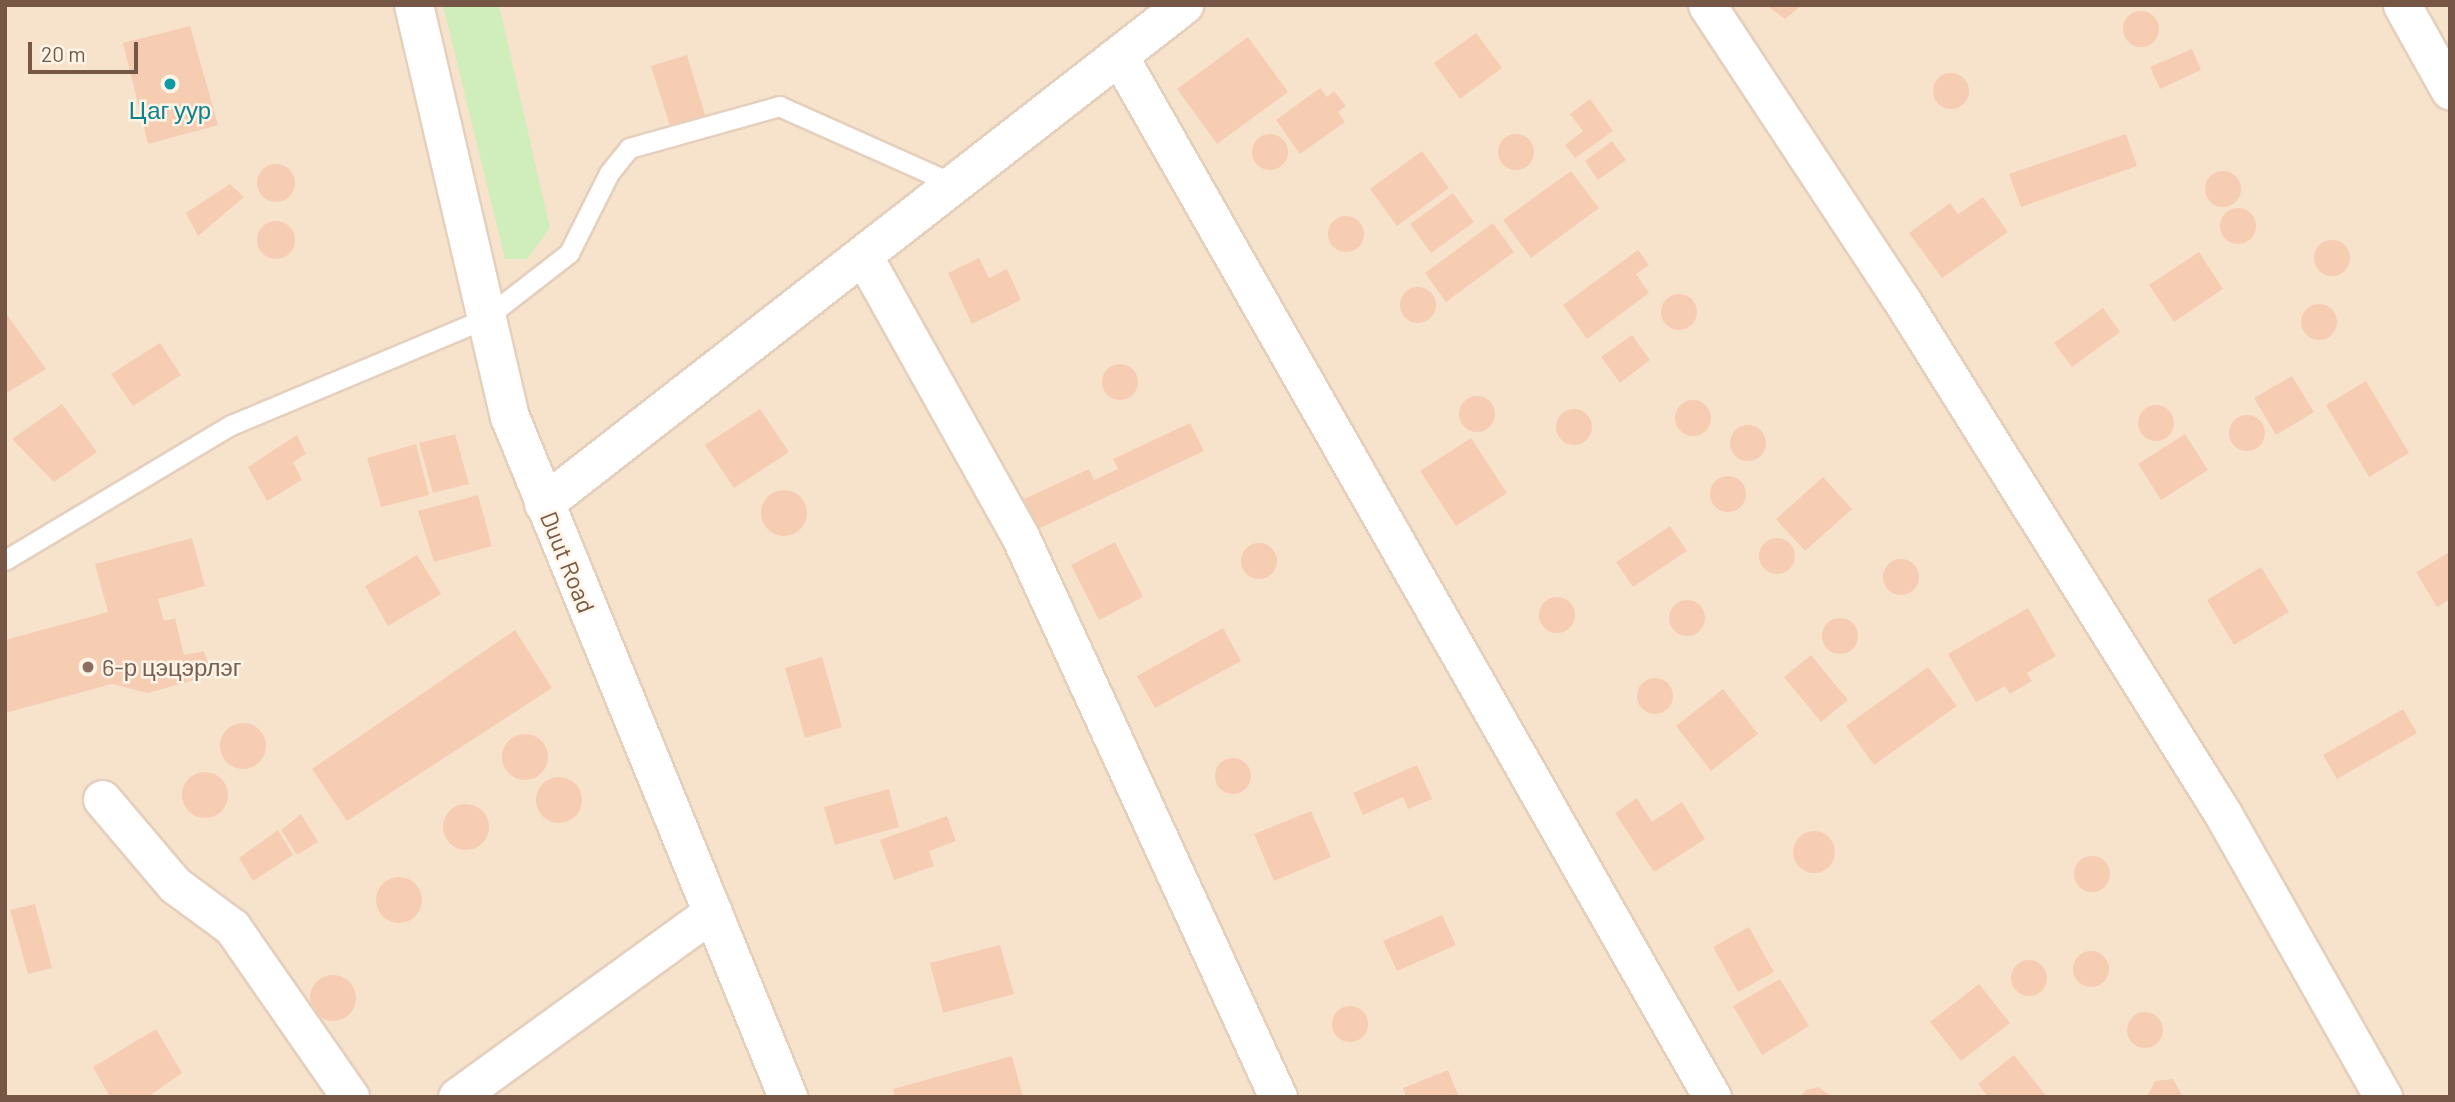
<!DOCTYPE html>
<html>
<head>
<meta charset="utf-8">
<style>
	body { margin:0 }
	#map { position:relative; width:2455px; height:1102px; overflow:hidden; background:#fef2de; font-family:Barlow,sans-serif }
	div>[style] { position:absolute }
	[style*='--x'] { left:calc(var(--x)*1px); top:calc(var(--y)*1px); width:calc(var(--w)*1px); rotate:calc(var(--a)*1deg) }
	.residential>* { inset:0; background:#f7e3cc }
	.green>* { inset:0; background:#d0edbc }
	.building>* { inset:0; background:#f6cdb3 }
	.round { border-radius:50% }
	.roads { filter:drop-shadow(2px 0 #e5cfbd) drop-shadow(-2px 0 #e5cfbd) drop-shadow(0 2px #e5cfbd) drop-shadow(0 -2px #e5cfbd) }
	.lane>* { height:19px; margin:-9.5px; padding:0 9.5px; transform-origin:9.5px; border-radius:9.5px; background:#fff }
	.street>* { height:37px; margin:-18.5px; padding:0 18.5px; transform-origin:18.5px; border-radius:18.5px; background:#fff }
	.secondary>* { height:38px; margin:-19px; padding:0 19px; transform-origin:19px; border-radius:19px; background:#fff }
	.dots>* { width:19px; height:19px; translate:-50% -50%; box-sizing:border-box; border:4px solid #fff5e7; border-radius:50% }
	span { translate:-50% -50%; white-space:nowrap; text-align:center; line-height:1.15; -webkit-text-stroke:5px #fff5e7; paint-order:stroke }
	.culture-label { font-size:24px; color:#0d838f }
	.street-label { font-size:24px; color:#765644 }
	.education-label { font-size:24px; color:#785e54 }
	.left { translate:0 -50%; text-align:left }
	.frame { position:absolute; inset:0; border:7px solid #765644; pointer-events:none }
	.scale { position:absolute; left:28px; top:42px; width:110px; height:32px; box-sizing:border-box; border:4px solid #765644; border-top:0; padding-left:9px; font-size:21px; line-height:24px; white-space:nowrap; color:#765644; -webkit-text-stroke:5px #fff5e7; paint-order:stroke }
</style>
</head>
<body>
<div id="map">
	<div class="residential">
		<i style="clip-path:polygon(5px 5px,2450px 5px,2450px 1097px,5px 1097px)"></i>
	</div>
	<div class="green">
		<i style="clip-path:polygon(443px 5px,499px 5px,550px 228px,527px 259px,505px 259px)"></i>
	</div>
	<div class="building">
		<i style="clip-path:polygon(1766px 5px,1802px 5px,1785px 19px)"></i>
		<i class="round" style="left:2123px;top:11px;width:36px;height:36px"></i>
		<i style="clip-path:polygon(190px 26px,218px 125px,148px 144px,123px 43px)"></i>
		<i style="clip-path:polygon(1476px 33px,1502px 68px,1460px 99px,1434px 63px)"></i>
		<i style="clip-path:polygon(1248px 37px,1288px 92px,1217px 144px,1177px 89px)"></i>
		<i style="clip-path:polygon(2192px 49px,2201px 70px,2160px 89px,2150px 67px)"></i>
		<i style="clip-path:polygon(687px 55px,706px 118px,671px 129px,651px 66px)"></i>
		<i class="round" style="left:1933px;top:73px;width:36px;height:36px"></i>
		<i style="clip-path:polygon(1320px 88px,1327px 97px,1334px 91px,1346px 106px,1338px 112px,1345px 122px,1300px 154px,1276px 120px)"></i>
		<i style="clip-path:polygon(1590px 99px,1613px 131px,1575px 158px,1565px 145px,1583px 131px,1570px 114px)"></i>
		<i class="round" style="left:1498px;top:134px;width:36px;height:36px"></i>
		<i class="round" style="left:1252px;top:134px;width:36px;height:36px"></i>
		<i style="clip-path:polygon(2126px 134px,2137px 166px,2021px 207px,2009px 174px)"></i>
		<i style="clip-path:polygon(1612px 141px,1626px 160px,1598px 180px,1585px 161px)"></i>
		<i style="clip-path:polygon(1422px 151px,1449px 188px,1397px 226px,1370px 189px)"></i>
		<i class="round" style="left:257px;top:164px;width:38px;height:38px"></i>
		<i class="round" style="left:2205px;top:171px;width:36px;height:36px"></i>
		<i style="clip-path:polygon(1571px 171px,1599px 208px,1531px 258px,1503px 220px)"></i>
		<i style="clip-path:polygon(230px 184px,244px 197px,198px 236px,186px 213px)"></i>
		<i style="clip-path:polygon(1453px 193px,1474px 222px,1431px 253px,1410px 224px)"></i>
		<i style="clip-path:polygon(1983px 197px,2008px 232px,1942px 278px,1909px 233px,1950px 203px,1958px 214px)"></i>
		<i class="round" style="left:2220px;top:208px;width:36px;height:36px"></i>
		<i class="round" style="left:1328px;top:216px;width:36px;height:36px"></i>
		<i class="round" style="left:257px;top:221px;width:38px;height:38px"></i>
		<i style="clip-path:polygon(1493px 223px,1514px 252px,1446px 302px,1425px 273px)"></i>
		<i class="round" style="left:2314px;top:240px;width:36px;height:36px"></i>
		<i style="clip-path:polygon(1638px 250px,1649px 265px,1636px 274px,1649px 293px,1587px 339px,1563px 305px)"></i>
		<i style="clip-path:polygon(2199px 252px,2223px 289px,2174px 322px,2149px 285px)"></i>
		<i style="clip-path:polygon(979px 258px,989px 278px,1007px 269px,1021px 300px,972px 324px,948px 273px)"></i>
		<i class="round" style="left:1400px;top:287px;width:36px;height:36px"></i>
		<i class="round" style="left:1661px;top:294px;width:36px;height:36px"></i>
		<i class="round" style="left:2301px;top:304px;width:36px;height:36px"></i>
		<i style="clip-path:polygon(2103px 308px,2120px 332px,2072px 367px,2054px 343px)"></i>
		<i style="clip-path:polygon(5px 312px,46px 369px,5px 394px)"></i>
		<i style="clip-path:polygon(1632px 335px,1650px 360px,1620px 383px,1601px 357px)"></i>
		<i style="clip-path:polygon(160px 343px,181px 375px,133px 406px,111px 374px)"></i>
		<i class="round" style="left:1102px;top:364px;width:36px;height:36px"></i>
		<i style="clip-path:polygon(2292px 376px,2314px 412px,2276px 435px,2254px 398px)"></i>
		<i style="clip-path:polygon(2366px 381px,2409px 453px,2369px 477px,2326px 405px)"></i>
		<i class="round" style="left:1459px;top:396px;width:36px;height:36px"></i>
		<i class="round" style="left:1675px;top:400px;width:36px;height:36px"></i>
		<i style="clip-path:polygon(62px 404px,97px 452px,54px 482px,12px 439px)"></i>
		<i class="round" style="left:2138px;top:405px;width:36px;height:36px"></i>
		<i class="round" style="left:1556px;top:409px;width:36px;height:36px"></i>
		<i style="clip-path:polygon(760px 409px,789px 452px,734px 488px,705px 445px)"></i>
		<i class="round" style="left:2229px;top:415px;width:36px;height:36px"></i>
		<i style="clip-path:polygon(1190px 423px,1204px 451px,1038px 529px,1024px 499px,1089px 469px,1094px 480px,1118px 469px,1113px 459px)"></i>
		<i class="round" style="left:1730px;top:425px;width:36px;height:36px"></i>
		<i style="clip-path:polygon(455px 434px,469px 484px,433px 493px,419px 443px)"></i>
		<i style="clip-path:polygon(2185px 434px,2208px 470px,2161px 500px,2138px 464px)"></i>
		<i style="clip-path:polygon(297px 435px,306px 454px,293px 462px,302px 480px,267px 501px,248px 467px)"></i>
		<i style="clip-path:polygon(1471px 438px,1507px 493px,1456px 526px,1420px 471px)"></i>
		<i style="clip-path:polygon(416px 444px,429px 495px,381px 507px,367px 458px)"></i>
		<i class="round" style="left:1710px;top:476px;width:36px;height:36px"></i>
		<i style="clip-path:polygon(1823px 477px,1852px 509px,1805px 551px,1776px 519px)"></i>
		<i class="round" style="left:761px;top:490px;width:46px;height:46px"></i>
		<i style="clip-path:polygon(478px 495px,492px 546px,434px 562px,418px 511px)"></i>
		<i style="clip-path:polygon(1670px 526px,1687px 551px,1633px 587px,1616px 562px)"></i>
		<i class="round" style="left:1759px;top:538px;width:36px;height:36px"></i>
		<i style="clip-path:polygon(192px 538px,205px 586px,158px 599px,164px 621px,175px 618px,184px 655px,204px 651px,212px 675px,148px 693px,112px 684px,5px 713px,5px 640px,108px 612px,95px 564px)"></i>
		<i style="clip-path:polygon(1115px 542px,1143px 597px,1099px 620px,1071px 565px)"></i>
		<i class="round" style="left:1241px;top:543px;width:36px;height:36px"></i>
		<i style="clip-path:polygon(2450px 552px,2450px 599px,2437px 607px,2416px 572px)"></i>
		<i style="clip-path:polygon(417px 555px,441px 594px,388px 626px,365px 586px)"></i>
		<i class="round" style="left:1883px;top:559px;width:36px;height:36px"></i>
		<i style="clip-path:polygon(2261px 567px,2289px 612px,2234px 645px,2207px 600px)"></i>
		<i class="round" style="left:1539px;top:597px;width:36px;height:36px"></i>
		<i class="round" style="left:1669px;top:600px;width:36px;height:36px"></i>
		<i style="clip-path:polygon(2028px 608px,2056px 656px,2027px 673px,2032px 681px,2010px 694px,2005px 686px,1976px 702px,1948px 654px)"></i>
		<i class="round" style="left:1822px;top:618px;width:36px;height:36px"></i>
		<i style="clip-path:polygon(1223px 628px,1241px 661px,1155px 708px,1137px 676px)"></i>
		<i style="clip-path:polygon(515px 630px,552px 688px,347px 821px,312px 769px)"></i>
		<i style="clip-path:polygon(1811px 655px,1848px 700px,1821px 722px,1784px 677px)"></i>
		<i style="clip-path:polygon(822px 657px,842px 727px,805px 738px,785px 668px)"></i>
		<i style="clip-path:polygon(1928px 667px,1957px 706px,1874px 765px,1846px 726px)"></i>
		<i class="round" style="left:1637px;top:678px;width:36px;height:36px"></i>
		<i style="clip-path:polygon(1723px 689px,1758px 734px,1711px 771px,1676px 726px)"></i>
		<i style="clip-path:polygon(2403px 709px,2417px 733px,2337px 779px,2323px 755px)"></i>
		<i class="round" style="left:220px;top:723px;width:46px;height:46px"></i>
		<i class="round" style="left:502px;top:734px;width:46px;height:46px"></i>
		<i class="round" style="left:1215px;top:758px;width:36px;height:36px"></i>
		<i style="clip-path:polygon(1417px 765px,1432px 799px,1408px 809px,1403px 797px,1363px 815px,1353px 793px)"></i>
		<i class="round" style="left:182px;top:772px;width:46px;height:46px"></i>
		<i class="round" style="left:536px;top:777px;width:46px;height:46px"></i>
		<i style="clip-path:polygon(889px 789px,899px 827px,835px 845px,824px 807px)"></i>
		<i style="clip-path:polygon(1637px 798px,1652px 822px,1682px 802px,1705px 839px,1654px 872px,1615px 813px)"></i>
		<i class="round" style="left:443px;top:804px;width:46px;height:46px"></i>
		<i style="clip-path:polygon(1311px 811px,1331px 857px,1274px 881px,1254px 834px)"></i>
		<i style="clip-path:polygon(301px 814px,318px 842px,297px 855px,281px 830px)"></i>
		<i style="clip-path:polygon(947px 816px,956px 841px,929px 851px,934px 866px,894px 880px,880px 840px)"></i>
		<i style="clip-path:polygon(278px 830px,293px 855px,253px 881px,239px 858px)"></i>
		<i class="round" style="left:1793px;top:831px;width:42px;height:42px"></i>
		<i class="round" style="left:2074px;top:856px;width:36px;height:36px"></i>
		<i class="round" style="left:376px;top:877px;width:46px;height:46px"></i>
		<i style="clip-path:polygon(35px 904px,52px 968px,28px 974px,10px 910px)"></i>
		<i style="clip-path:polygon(1442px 915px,1456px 945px,1397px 971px,1383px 941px)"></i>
		<i style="clip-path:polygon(1749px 927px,1774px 972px,1738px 992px,1713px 947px)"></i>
		<i style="clip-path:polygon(1000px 945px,1014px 994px,943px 1013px,930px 963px)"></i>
		<i class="round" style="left:2073px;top:951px;width:36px;height:36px"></i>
		<i class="round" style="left:2011px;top:960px;width:36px;height:36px"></i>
		<i class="round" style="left:310px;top:975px;width:46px;height:46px"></i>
		<i style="clip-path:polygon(1780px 979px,1809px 1026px,1762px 1055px,1733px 1006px)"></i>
		<i style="clip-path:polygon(1979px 984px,2010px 1023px,1961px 1061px,1930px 1022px)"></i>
		<i class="round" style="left:1332px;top:1006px;width:36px;height:36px"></i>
		<i class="round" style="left:2127px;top:1012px;width:36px;height:36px"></i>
		<i style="clip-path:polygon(156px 1029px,182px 1073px,148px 1097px,110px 1097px,93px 1067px)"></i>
		<i style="clip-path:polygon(2014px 1055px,2047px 1097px,1988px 1097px,1978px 1084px)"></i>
		<i style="clip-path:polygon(1012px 1056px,1023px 1097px,895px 1097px,893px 1089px)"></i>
		<i style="clip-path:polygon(1448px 1070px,1459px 1097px,1406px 1097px,1403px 1088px)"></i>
		<i style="clip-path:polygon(2173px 1079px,2183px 1097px,2147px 1097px,2155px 1081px)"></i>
		<i style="clip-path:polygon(1818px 1087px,1833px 1097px,1800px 1097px,1806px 1090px)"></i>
	</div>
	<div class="roads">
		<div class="lane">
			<i style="--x:5;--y:560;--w:263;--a:-30.9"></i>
			<i style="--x:231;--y:425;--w:274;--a:-22.7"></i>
			<i style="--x:484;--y:319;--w:108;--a:-37.8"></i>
			<i style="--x:569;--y:253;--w:89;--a:-63.4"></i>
			<i style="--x:609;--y:173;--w:32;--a:-51"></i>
			<i style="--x:629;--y:148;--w:156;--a:-15.6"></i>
			<i style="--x:779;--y:106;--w:192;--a:24"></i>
		</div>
		<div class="street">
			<i style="--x:1707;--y:5;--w:352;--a:56.6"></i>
			<i style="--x:1901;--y:299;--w:607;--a:57.98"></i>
			<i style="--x:2223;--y:814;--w:325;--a:60.5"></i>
			<i style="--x:2402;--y:5;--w:98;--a:60.8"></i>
			<i style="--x:1119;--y:56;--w:1198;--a:60.33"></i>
			<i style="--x:864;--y:257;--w:320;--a:60.8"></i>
			<i style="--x:1020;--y:536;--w:617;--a:65.3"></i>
			<i style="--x:102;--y:799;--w:113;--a:49.7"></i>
			<i style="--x:175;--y:885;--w:71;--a:36.4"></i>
			<i style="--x:232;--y:927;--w:207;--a:55.2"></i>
			<i style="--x:457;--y:1097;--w:316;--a:-35.9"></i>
		</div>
		<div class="secondary">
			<i style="--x:414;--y:5;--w:423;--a:76.9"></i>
			<i style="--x:510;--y:417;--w:735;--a:67.76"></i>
			<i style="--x:544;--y:504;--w:812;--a:-37.94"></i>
		</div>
	</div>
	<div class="dots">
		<i style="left:170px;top:84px;background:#0f9aa8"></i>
		<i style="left:88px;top:667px;background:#8d6e63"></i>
	</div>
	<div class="culture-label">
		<span style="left:170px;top:110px">Цаг уур</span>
	</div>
	<div class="street-label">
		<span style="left:568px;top:562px;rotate:68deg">Duut Road</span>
	</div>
	<div class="education-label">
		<span class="left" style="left:102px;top:667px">6-р цэцэрлэг</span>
	</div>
	<div class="frame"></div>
	<div class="scale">20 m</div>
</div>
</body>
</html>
